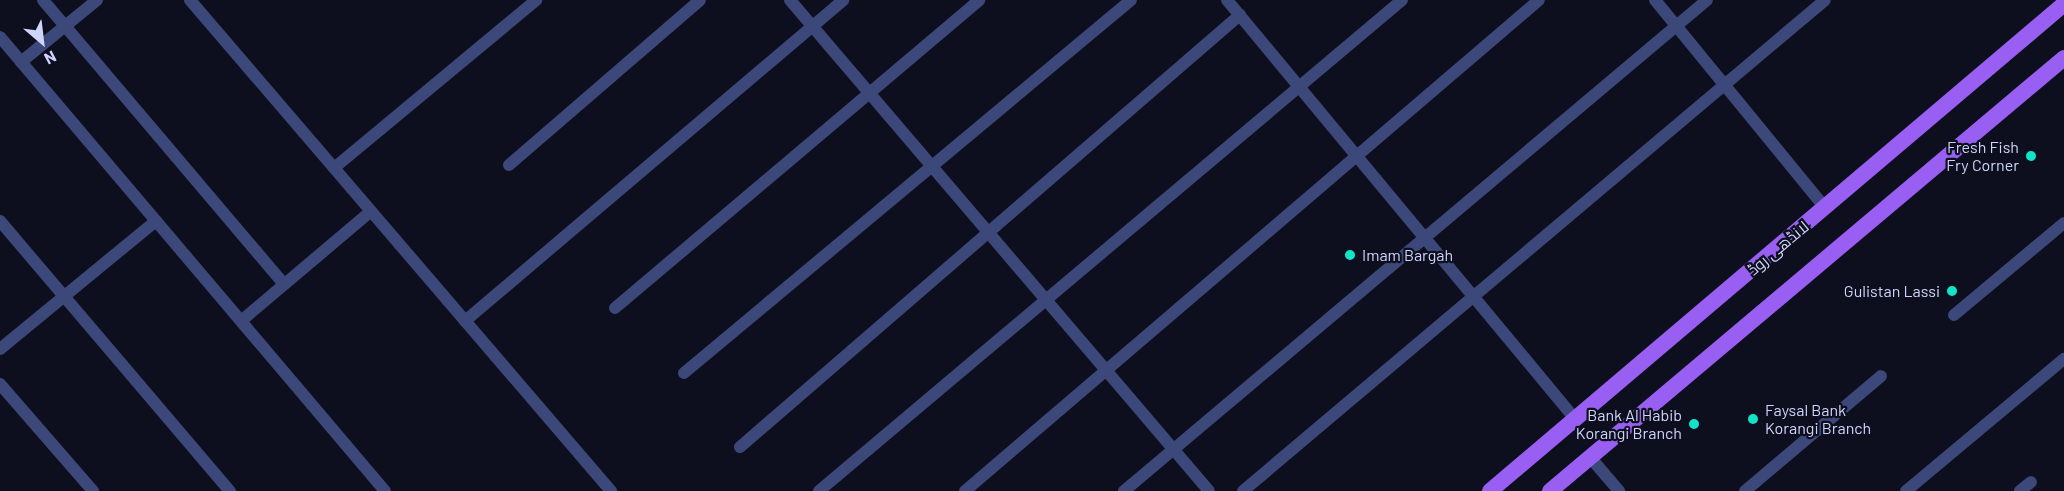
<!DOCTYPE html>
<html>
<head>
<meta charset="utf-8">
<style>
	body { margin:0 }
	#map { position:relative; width:2064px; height:491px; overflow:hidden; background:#0e0f1e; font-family:Barlow,Cairo,sans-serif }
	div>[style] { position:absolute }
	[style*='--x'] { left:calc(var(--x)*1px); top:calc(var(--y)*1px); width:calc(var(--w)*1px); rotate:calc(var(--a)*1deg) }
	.minor>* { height:12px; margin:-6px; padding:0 6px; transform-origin:6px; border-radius:6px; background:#3c4879 }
	.tertiary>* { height:12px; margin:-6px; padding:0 6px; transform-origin:6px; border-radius:6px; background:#3c4879 }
	.primary>* { height:16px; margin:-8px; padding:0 8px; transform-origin:8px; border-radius:8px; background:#995ff2 }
	.dots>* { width:16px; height:16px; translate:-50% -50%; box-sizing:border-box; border:3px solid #0e0f1e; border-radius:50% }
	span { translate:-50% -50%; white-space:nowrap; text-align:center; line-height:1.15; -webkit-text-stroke:4.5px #0e0f1e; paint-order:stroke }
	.poi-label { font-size:16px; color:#cfd4fb }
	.right { translate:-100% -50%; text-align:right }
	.left { translate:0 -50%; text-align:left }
	.street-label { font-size:16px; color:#cfd4fb }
	.north { position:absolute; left:12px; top:12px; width:60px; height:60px; -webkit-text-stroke:4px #0e0f1e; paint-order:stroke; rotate:152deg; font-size:16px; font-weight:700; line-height:24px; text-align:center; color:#cfd4fb }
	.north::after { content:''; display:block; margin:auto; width:21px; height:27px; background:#cfd4fb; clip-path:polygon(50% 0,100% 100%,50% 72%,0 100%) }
</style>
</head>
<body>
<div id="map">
	<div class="minor">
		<i style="--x:43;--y:0;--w:372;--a:49.7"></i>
		<i style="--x:790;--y:0;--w:645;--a:49.52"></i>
		<i style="--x:1227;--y:0;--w:546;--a:50.28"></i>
		<i style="--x:1655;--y:0;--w:269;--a:50.7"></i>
		<i style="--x:0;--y:37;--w:595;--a:49.7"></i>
		<i style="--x:21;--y:62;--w:98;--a:-39.2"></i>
		<i style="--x:509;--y:165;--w:252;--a:-40.8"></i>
		<i style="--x:0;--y:221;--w:355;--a:49.6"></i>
		<i style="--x:615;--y:308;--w:477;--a:-40.2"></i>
		<i style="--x:1954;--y:315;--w:143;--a:-39.9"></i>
		<i style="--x:241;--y:321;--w:170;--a:-40.2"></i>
		<i style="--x:465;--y:321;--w:496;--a:-40.3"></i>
		<i style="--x:0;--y:349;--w:202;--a:-39.4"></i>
		<i style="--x:684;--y:373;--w:582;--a:-39.84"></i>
		<i style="--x:0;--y:384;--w:142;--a:49"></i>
		<i style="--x:740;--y:447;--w:661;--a:-40.83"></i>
		<i style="--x:1590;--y:457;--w:45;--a:49.5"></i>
		<i style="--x:819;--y:491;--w:762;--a:-40.1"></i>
		<i style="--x:965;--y:491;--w:755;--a:-40.54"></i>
		<i style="--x:1124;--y:491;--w:762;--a:-40.1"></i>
		<i style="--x:1243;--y:491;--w:761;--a:-40.15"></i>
		<i style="--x:1745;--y:491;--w:178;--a:-40.2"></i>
		<i style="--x:1906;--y:491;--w:206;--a:-39.9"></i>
		<i style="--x:2020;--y:491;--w:14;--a:-39"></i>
	</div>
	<div class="tertiary">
		<i style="--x:190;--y:0;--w:647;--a:49.39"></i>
		<i style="--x:334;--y:168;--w:263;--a:-39.7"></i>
	</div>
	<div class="primary">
		<i style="--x:1490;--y:491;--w:753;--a:-40.31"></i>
		<i style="--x:1550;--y:491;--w:672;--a:-40.11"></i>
	</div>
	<div class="dots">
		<i style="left:2031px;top:156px;background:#12e4c8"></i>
		<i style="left:1350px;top:255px;background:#12e4c8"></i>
		<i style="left:1952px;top:291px;background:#12e4c8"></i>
		<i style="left:1753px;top:419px;background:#12e4c8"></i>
		<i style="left:1694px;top:424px;background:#12e4c8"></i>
	</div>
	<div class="poi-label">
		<span class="right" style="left:2019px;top:156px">Fresh Fish<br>Fry Corner</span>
		<span class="left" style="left:1362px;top:255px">Imam Bargah</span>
		<span class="right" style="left:1940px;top:291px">Gulistan Lassi</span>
		<span class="left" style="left:1765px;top:419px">Faysal Bank<br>Korangi Branch</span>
		<span class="right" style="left:1682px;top:424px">Bank Al Habib<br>Korangi Branch</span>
	</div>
	<div class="street-label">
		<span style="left:1778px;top:248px;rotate:-40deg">لانڈھی روڈ</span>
	</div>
	<div class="north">N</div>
</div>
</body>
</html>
